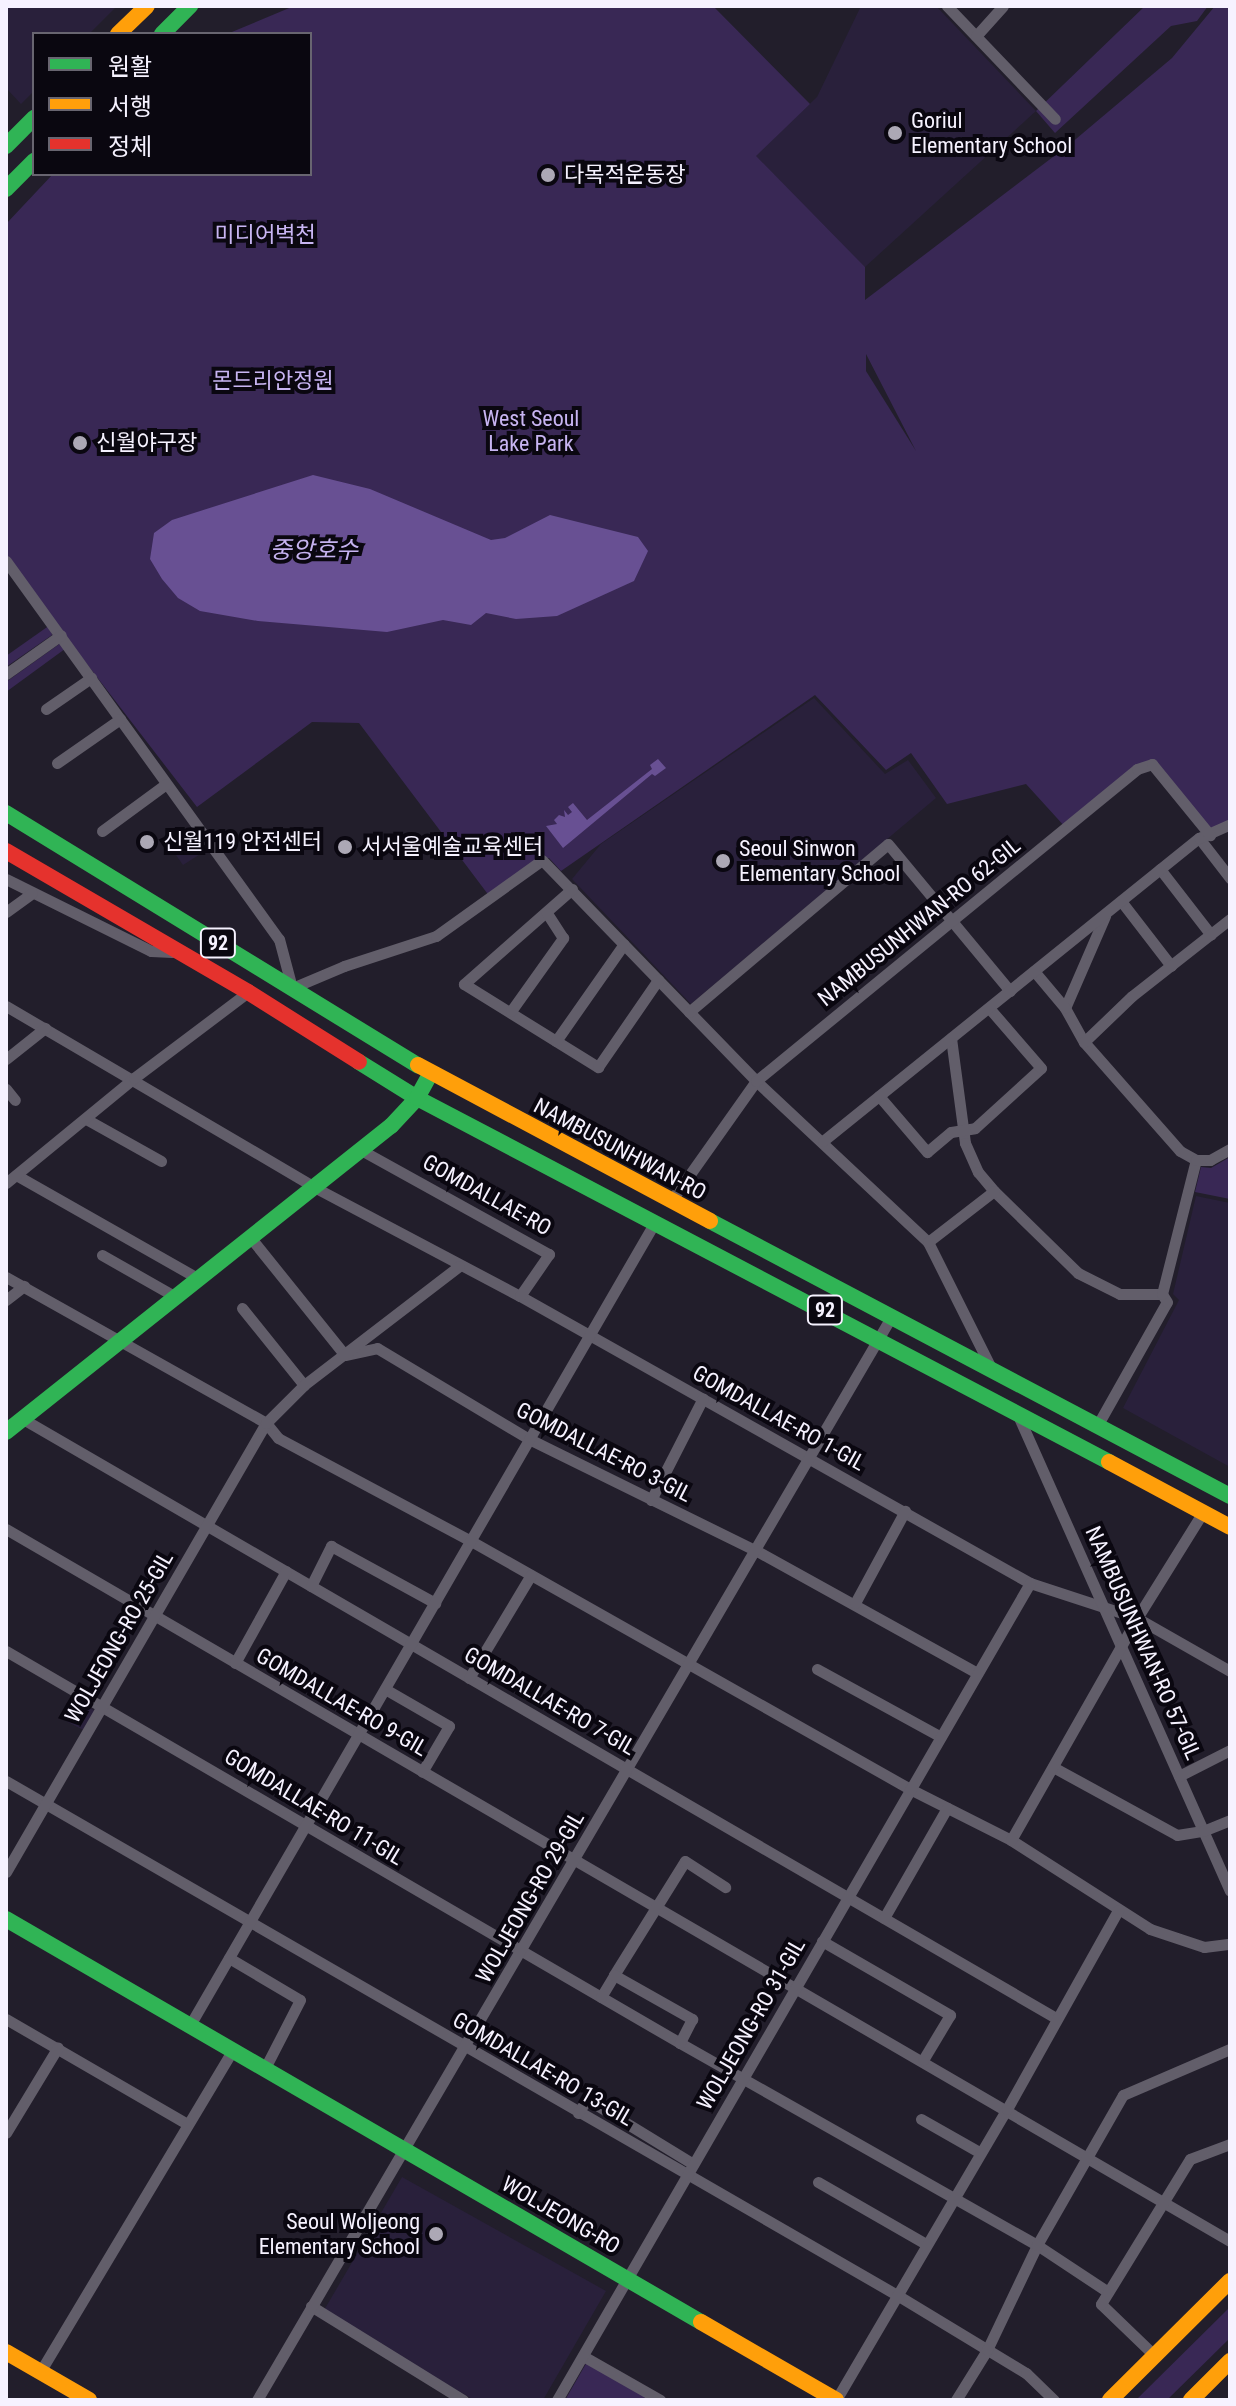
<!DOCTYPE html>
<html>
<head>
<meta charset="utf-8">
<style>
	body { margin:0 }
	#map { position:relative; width:1236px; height:2406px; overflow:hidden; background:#221e2b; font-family:"Roboto Condensed","Noto Sans KR",sans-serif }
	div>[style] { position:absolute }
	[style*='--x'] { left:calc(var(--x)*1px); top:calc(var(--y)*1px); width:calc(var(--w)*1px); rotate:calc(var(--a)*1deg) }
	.built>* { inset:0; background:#29203b }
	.green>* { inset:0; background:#392855 }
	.water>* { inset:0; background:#685093 }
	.street>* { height:11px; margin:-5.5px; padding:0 5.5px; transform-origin:5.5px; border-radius:5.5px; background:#625e6a }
	.fast>* { height:16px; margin:-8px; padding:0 8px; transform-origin:8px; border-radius:8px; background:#30b455 }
	.slow>* { height:16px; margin:-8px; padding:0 8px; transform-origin:8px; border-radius:8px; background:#ff9f0a }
	.jam>* { height:16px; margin:-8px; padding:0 8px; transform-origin:8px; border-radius:8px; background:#e5322d }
	.dots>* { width:22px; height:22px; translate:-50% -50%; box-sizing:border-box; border:4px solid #0a0710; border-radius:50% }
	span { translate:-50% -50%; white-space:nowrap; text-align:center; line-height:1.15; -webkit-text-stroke:8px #0a0710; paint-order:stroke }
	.shield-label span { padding:2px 6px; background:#0a0710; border:2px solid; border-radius:6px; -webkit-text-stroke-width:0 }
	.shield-label { font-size:20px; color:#f6f2ff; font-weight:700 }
	.poi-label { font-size:22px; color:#f6f2ff }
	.left { translate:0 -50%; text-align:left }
	.right { translate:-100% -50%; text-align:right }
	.park-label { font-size:22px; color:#c8b5f2 }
	.street-label { font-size:22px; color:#f6f2ff }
	.water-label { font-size:24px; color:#c6b3f0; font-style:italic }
	.frame { position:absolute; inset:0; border:8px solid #f6f2ff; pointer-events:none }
	.legend { position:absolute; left:32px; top:32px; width:280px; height:144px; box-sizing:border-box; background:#0a0710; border:2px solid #686570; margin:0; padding:10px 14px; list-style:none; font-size:24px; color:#f6f2ff }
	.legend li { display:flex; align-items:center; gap:16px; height:40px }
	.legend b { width:40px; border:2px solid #686570 }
</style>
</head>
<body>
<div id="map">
	<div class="built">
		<i style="clip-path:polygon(6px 6px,117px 6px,89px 34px,34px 34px,34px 91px,21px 104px,6px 88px)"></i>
		<i style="clip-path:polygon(861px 6px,936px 6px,1036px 111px,865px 267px,755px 156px,817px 97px)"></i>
		<i style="clip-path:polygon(814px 698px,885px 774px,908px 760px,936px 798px,691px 1004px,572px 879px,601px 844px)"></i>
		<i style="clip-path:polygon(190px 835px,202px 853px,183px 865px,171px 848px)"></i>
		<i style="clip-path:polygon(1196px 1196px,1230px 1203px,1230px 1467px,1123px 1408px,1179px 1300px,1173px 1294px)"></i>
		<i style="clip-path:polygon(78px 1700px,98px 1713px,87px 1732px,66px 1721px)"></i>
		<i style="clip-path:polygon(402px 2177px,606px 2291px,543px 2400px,474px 2400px,323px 2312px)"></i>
	</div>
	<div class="green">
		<i style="clip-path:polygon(evenodd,294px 6px,713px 6px,810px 104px,756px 156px,865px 267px,865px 300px,1070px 144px,1172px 58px,1215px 6px,1230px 6px,1230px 823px,1208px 833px,1152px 764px,1066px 828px,1026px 784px,947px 804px,911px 753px,886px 770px,815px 695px,561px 871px,549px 858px,538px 861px,490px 897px,359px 723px,312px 722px,197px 807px,6px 559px,6px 224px,53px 174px,310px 174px,310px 34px,227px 34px,294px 6px,866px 353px,866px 354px,916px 451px,866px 371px,866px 353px)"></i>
		<i style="clip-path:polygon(1145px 6px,1208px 6px,1197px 21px,1171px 26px,1055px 133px,1036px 111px)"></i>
		<i style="clip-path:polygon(50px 625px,52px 635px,6px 667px,6px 656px)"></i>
		<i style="clip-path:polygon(65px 640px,69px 646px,6px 692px,6px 682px)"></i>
		<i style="clip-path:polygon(1230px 1157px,1230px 1199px,1195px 1192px,1201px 1167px,1211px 1168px)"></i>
		<i style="clip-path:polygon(1230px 2307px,1230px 2338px,1167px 2400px,1136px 2400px)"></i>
		<i style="clip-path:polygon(587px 2362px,646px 2396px,643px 2400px,565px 2400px)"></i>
	</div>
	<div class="water">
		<i style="clip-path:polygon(313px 475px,370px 489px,491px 540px,505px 538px,550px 515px,638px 537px,648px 551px,634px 581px,557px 616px,516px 619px,486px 613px,471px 625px,443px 620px,387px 632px,258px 621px,200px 611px,178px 598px,162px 579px,150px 559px,154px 533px,172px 520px)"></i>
		<i style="clip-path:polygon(658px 759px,666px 768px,655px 776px,652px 774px,563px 848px,546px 826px,557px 824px,554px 820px,559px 815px,565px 817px,564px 810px,568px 815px,572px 812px,568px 807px,573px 803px,587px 820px,652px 769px,650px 765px)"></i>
	</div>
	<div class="street">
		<i style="--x:947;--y:6;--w:156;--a:46.3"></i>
		<i style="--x:976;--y:36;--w:40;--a:-48"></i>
		<i style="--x:6;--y:561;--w:466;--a:54.2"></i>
		<i style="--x:279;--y:939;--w:51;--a:75.1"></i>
		<i style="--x:292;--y:988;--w:56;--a:-22.9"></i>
		<i style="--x:344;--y:966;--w:97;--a:-18.1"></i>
		<i style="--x:436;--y:936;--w:130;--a:-35.6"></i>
		<i style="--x:542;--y:860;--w:308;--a:45.9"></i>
		<i style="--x:756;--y:1081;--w:236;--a:43.1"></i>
		<i style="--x:928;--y:1242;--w:143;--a:63.4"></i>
		<i style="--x:6;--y:674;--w:67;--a:-35.3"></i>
		<i style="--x:46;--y:709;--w:55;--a:-34.6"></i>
		<i style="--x:57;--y:763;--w:77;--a:-34.9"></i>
		<i style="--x:102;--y:831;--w:79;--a:-36.3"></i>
		<i style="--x:1199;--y:838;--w:51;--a:52.2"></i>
		<i style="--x:1160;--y:869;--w:83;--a:52.3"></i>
		<i style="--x:6;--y:879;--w:162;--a:26.4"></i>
		<i style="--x:151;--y:951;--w:21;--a:3"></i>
		<i style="--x:572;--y:889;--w:144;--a:138.7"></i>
		<i style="--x:464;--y:984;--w:158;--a:31.8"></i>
		<i style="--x:598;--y:1067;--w:106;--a:-55.4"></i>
		<i style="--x:1121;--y:901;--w:82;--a:52.4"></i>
		<i style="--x:6;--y:912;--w:32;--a:-36"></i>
		<i style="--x:1105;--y:916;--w:100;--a:113.5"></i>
		<i style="--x:1065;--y:1008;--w:39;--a:61"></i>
		<i style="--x:1084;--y:1042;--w:145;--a:48.6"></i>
		<i style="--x:1180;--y:1151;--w:18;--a:29"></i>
		<i style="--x:1034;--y:971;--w:48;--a:50"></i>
		<i style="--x:6;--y:1006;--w:357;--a:30.4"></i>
		<i style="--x:314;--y:1187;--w:233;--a:27.9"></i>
		<i style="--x:520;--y:1296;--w:585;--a:29.37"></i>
		<i style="--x:1030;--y:1583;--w:113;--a:18.1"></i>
		<i style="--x:1137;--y:1618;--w:107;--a:29.7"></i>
		<i style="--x:511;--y:1011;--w:90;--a:-54.5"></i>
		<i style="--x:563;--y:938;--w:30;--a:-123"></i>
		<i style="--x:689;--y:1012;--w:260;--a:-40.2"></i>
		<i style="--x:888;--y:844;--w:191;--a:50.3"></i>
		<i style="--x:951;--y:1038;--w:106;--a:82.4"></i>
		<i style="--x:965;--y:1143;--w:32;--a:66"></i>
		<i style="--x:978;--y:1172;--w:25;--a:50"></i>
		<i style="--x:994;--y:1191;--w:117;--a:44.3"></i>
		<i style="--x:1078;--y:1273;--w:47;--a:26.6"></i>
		<i style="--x:1120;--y:1294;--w:42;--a:0"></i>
		<i style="--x:556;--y:1041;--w:118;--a:-55"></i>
		<i style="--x:1084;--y:1042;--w:66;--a:-43.8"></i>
		<i style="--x:1132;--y:996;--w:125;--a:-38.2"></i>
		<i style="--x:6;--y:1059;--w:50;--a:-38.5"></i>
		<i style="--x:6;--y:1089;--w:14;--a:51"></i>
		<i style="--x:879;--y:1096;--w:74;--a:49.4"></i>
		<i style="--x:927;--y:1152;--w:31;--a:-40"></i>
		<i style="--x:951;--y:1132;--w:24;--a:-9"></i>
		<i style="--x:975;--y:1128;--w:89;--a:-42.3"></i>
		<i style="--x:1041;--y:1068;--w:79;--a:-130.9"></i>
		<i style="--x:86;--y:1119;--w:86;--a:29.2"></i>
		<i style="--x:823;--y:1141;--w:483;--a:-38.9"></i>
		<i style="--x:1199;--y:838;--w:34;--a:-24"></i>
		<i style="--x:361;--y:1150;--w:215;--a:29"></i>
		<i style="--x:549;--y:1254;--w:51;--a:124.6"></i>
		<i style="--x:16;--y:1175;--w:210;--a:29.6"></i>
		<i style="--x:6;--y:1183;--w:166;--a:-39.4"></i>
		<i style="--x:134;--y:1078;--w:143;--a:-37"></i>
		<i style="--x:671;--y:1201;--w:147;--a:-54.7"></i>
		<i style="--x:756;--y:1081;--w:492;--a:-39.3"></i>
		<i style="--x:1137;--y:769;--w:16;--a:-18"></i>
		<i style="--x:1152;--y:764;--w:92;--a:50.8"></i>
		<i style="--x:250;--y:1237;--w:151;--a:51.2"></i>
		<i style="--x:345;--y:1355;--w:33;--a:-12"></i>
		<i style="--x:377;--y:1348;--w:177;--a:30.9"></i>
		<i style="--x:529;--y:1439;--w:254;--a:26.2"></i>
		<i style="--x:757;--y:1551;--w:252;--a:29"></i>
		<i style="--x:928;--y:1242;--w:83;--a:-37.7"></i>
		<i style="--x:102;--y:1255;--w:85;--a:29.6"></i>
		<i style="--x:6;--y:1277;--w:298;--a:29.3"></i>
		<i style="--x:266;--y:1423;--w:19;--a:51"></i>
		<i style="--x:278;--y:1438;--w:219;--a:28.1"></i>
		<i style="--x:471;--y:1541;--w:504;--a:29.46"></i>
		<i style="--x:910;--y:1789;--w:113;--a:26.8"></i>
		<i style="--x:1011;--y:1840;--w:165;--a:32.6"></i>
		<i style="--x:1150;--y:1929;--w:57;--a:18.4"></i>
		<i style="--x:1204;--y:1947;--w:26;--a:-7"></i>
		<i style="--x:6;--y:1300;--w:23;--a:-38"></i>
		<i style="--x:242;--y:1308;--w:99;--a:51.2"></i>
		<i style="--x:1017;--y:1413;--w:523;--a:65.98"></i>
		<i style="--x:23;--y:1419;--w:1194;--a:30.11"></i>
		<i style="--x:1097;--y:1426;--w:142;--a:-60.6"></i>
		<i style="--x:1167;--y:1302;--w:9;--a:-122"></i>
		<i style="--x:1162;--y:1294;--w:138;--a:-75.8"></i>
		<i style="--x:1196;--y:1160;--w:14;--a:0"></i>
		<i style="--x:1210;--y:1160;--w:23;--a:-29"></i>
		<i style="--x:651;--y:1500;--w:114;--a:-63"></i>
		<i style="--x:6;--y:1529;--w:1416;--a:30.19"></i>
		<i style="--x:311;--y:1586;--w:45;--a:-63.4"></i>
		<i style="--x:331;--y:1546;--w:119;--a:28.7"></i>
		<i style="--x:855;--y:1603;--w:105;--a:-61.5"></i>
		<i style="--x:6;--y:1651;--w:780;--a:30.18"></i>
		<i style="--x:680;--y:2043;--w:410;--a:29.5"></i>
		<i style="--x:1037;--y:2245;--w:85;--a:33.5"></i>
		<i style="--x:235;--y:1663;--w:105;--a:-61"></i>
		<i style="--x:817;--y:1669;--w:141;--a:28.7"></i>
		<i style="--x:469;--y:1678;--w:120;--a:-59"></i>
		<i style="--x:385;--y:1689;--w:74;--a:30"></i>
		<i style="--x:449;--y:1726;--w:53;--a:120.4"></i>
		<i style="--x:1053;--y:1767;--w:141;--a:28.7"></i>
		<i style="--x:1177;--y:1835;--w:26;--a:-9"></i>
		<i style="--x:1203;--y:1831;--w:29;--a:-22"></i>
		<i style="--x:1179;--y:1776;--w:57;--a:-27"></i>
		<i style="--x:6;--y:1781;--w:1029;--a:29.98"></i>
		<i style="--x:897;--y:2295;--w:151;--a:31.2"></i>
		<i style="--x:1026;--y:2373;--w:39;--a:44"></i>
		<i style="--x:1011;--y:1840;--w:255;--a:-60.4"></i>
		<i style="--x:1137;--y:1618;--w:125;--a:-58.1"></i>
		<i style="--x:6;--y:1872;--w:519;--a:-59.93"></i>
		<i style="--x:266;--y:1423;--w:54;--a:-45"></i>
		<i style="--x:304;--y:1385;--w:195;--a:-37.5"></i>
		<i style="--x:884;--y:1918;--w:127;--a:-60.2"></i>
		<i style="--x:822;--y:1941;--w:148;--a:30"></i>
		<i style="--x:950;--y:2015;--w:52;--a:121"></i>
		<i style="--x:229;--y:1958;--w:82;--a:30.6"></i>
		<i style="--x:300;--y:2000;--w:76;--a:117.2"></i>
		<i style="--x:614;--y:1975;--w:134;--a:-58.1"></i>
		<i style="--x:685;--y:1861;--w:48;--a:33"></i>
		<i style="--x:601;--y:1997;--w:26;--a:-59"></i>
		<i style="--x:614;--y:1975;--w:90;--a:29.4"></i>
		<i style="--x:692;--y:2019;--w:27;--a:117"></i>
		<i style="--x:6;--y:2019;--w:209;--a:30.1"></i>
		<i style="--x:190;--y:2025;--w:928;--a:-59.93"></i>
		<i style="--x:578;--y:2113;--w:17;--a:-57"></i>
		<i style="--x:587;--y:2099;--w:124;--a:31.5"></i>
		<i style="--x:921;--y:2119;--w:67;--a:29.6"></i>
		<i style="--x:6;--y:2133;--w:100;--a:-58.8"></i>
		<i style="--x:818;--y:2182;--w:125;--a:29.9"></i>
		<i style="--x:311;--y:2306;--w:179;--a:31.7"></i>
		<i style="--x:583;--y:2356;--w:89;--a:29.7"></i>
		<i style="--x:1155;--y:2356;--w:75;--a:-136.1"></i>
		<i style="--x:1101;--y:2304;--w:170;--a:-58.5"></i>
		<i style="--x:1190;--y:2159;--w:43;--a:-20.6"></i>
		<i style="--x:40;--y:2372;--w:376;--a:-59.1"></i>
		<i style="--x:257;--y:2400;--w:1255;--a:-59.65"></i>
		<i style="--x:557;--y:2400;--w:944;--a:-59.93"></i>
		<i style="--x:836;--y:2400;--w:338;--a:-59.6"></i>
		<i style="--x:1007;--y:2109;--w:228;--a:-60.8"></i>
		<i style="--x:956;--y:2400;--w:59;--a:-58.2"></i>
		<i style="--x:987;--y:2350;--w:116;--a:-64.5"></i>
		<i style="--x:1037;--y:2245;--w:173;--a:-60.2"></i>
		<i style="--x:1123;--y:2095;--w:116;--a:-23.3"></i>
	</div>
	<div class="fast">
		<i style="--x:162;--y:34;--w:40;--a:-45"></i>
		<i style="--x:6;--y:146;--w:40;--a:-45"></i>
		<i style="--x:6;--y:189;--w:40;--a:-45"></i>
		<i style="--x:6;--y:813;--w:483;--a:31.5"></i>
		<i style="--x:359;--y:1062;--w:68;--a:31.8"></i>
		<i style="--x:417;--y:1098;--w:782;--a:27.74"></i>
		<i style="--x:710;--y:1221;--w:588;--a:27.87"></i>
		<i style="--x:6;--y:1432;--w:492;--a:-38.5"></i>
		<i style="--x:391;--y:1126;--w:38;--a:-47"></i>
		<i style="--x:417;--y:1098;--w:29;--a:-61"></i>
		<i style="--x:6;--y:1919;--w:803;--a:30.11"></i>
	</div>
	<div class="slow">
		<i style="--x:118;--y:34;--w:40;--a:-44"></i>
		<i style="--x:418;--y:1065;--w:331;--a:28.1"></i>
		<i style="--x:1109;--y:1462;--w:137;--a:28.2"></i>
		<i style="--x:701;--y:2322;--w:156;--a:30"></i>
		<i style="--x:6;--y:2352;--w:96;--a:30"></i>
		<i style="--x:1110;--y:2400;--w:169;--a:-44.8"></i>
		<i style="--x:1191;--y:2400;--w:55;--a:-45"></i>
	</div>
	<div class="jam">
		<i style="--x:6;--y:851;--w:280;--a:30.2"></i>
		<i style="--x:248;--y:992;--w:131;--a:32.2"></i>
	</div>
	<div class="dots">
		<i style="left:895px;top:133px;background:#aca8b5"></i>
		<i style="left:548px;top:175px;background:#aca8b5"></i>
		<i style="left:80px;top:443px;background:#aca8b5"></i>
		<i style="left:147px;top:842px;background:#aca8b5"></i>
		<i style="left:345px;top:847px;background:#aca8b5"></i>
		<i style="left:723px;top:861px;background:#aca8b5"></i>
		<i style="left:436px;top:2234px;background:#aca8b5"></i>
	</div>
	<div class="shield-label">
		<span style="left:218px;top:943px">92</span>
		<span style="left:825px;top:1310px">92</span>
	</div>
	<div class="poi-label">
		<span class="left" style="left:911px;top:133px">Goriul<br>Elementary School</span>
		<span class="left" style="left:564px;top:175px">다목적운동장</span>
		<span class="left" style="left:96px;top:443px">신월야구장</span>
		<span class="left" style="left:163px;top:842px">신월119 안전센터</span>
		<span class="left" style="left:361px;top:847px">서서울예술교육센터</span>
		<span class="left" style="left:739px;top:861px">Seoul Sinwon<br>Elementary School</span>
		<span class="right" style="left:420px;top:2234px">Seoul Woljeong<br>Elementary School</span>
	</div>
	<div class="park-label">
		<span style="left:265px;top:235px">미디어벽천</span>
		<span style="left:273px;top:381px">몬드리안정원</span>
		<span style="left:531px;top:431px">West Seoul<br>Lake Park</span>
	</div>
	<div class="street-label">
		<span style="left:919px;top:922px;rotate:-39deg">NAMBUSUNHWAN-RO 62-GIL</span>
		<span style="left:620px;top:1149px;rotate:28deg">NAMBUSUNHWAN-RO</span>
		<span style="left:487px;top:1195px;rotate:29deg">GOMDALLAE-RO</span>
		<span style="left:779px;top:1418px;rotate:29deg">GOMDALLAE-RO 1-GIL</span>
		<span style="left:604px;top:1452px;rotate:27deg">GOMDALLAE-RO 3-GIL</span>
		<span style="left:119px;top:1637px;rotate:-60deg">WOLJEONG-RO 25-GIL</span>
		<span style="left:1143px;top:1643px;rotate:66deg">NAMBUSUNHWAN-RO 57-GIL</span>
		<span style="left:550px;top:1701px;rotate:30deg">GOMDALLAE-RO 7-GIL</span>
		<span style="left:342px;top:1702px;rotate:30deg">GOMDALLAE-RO 9-GIL</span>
		<span style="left:314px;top:1807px;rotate:31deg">GOMDALLAE-RO 11-GIL</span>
		<span style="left:530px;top:1897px;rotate:-60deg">WOLJEONG-RO 29-GIL</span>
		<span style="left:751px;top:2024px;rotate:-60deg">WOLJEONG-RO 31-GIL</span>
		<span style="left:543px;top:2069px;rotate:30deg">GOMDALLAE-RO 13-GIL</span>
		<span style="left:561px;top:2215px;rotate:30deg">WOLJEONG-RO</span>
	</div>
	<div class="water-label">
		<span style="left:314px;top:551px">중앙호수</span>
	</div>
	<div class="frame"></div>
	<ul class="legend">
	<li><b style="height:10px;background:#30b455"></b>원활</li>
	<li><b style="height:10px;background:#ff9f0a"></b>서행</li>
	<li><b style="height:10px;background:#e5322d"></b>정체</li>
	</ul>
</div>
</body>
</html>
